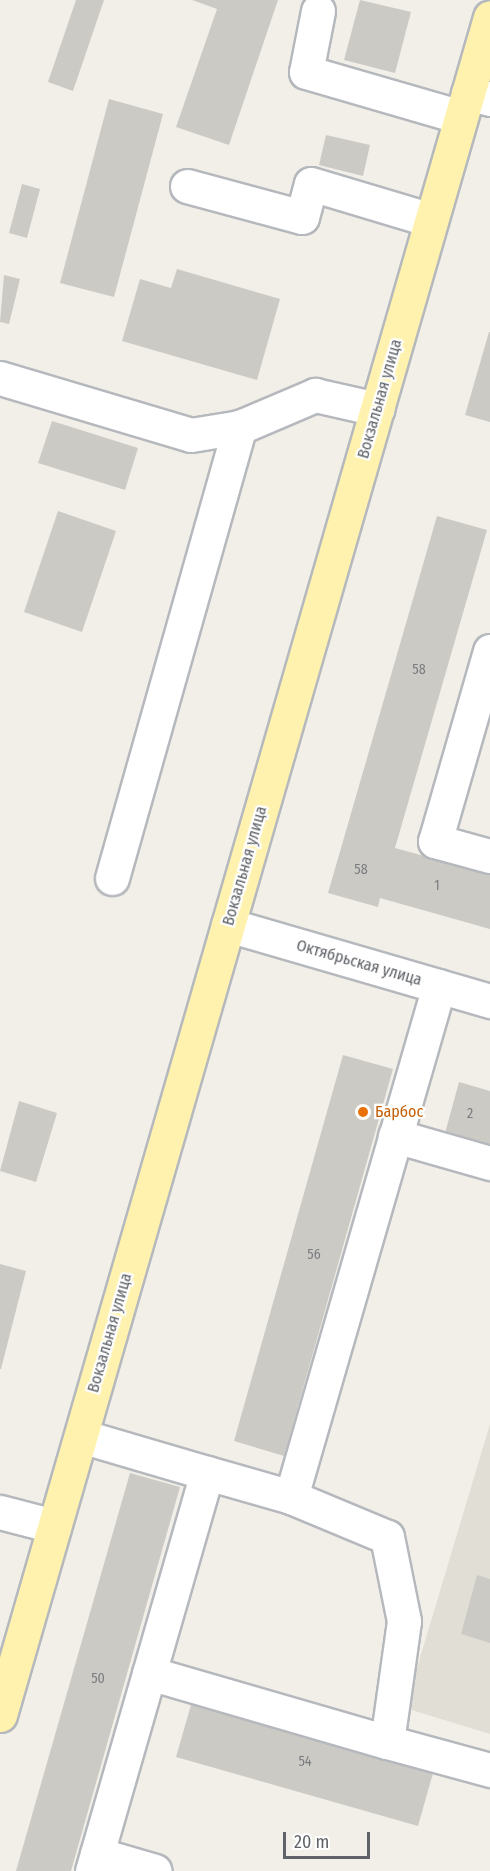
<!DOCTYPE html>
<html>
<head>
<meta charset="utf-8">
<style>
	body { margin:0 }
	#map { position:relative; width:490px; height:1871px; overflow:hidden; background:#f1efe8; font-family:"Fira Sans Condensed",sans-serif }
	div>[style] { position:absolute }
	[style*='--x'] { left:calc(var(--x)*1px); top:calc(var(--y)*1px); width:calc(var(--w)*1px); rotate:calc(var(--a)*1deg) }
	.education>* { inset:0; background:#e1ded6 }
	.building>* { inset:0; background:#cccac5 }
	.roads { filter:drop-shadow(2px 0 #b5b8bc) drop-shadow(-2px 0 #b5b8bc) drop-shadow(0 2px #b5b8bc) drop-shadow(0 -2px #b5b8bc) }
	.minor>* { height:33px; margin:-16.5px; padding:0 16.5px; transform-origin:16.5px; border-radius:16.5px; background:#fff }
	.major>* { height:33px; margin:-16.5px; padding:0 16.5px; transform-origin:16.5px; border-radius:16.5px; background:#fff2af }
	.dots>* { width:16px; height:16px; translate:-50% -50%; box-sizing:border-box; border:3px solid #fff; border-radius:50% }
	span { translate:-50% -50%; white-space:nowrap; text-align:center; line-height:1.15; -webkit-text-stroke:4.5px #fff; paint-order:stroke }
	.number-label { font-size:14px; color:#7a7d7f }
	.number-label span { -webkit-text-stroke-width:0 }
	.street-label { font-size:16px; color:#5f6368 }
	.food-label { font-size:16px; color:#c56008 }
	.left { translate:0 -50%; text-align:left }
	.scale { position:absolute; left:283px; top:1832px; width:87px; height:27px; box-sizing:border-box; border:3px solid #5f6368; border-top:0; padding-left:8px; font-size:18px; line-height:21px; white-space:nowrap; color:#5f6368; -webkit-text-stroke:4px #fff; paint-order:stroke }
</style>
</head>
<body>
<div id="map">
	<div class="education">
		<i style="clip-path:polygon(490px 1424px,490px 1734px,405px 1708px)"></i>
	</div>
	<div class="building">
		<i style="clip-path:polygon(76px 0,104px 0,73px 91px,48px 82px)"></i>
		<i style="clip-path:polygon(192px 0,278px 0,229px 145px,176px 127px,217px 9px)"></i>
		<i style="clip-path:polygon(360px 0,411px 12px,395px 73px,344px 60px)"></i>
		<i style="clip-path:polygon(109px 99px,163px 114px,114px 297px,60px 283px)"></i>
		<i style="clip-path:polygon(326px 135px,370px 145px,363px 176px,319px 165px)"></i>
		<i style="clip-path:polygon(22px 184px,40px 189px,27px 238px,9px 233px)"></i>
		<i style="clip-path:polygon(177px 269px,280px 299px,257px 380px,122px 341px,140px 279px,171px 288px)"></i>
		<i style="clip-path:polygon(4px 275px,20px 279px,9px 324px,0 322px)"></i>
		<i style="clip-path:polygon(489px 332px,490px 332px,490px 422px,465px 415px)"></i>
		<i style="clip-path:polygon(52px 421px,138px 448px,125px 490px,38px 463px)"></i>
		<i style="clip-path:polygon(58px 511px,116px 531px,82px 632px,24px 612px)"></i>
		<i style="clip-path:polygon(437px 516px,487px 530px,395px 848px,490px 874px,490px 929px,380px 898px,378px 907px,328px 893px)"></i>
		<i style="clip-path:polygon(343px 1055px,393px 1069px,284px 1456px,234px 1441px)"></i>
		<i style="clip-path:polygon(459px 1082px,490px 1091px,490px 1149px,444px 1137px)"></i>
		<i style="clip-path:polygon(19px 1101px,57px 1113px,36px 1182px,0 1171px)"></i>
		<i style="clip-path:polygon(0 1264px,26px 1271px,1px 1369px,0 1369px)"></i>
		<i style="clip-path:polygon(130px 1473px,180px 1487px,71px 1871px,16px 1871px)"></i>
		<i style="clip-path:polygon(477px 1575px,490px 1579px,490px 1643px,461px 1634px)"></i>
		<i style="clip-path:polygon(193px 1698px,435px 1766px,418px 1826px,176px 1757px)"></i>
	</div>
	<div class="roads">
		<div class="minor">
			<i style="--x:318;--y:11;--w:62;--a:101.1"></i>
			<i style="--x:306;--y:72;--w:161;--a:16.2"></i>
			<i style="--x:468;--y:93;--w:23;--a:15"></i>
			<i style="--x:187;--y:186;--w:119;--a:15.1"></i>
			<i style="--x:302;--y:217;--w:34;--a:-75"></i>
			<i style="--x:311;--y:184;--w:125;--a:16.7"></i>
			<i style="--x:0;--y:378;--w:199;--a:16.6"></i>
			<i style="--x:191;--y:435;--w:50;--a:-9.3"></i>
			<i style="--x:490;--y:651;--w:198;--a:106.1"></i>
			<i style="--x:435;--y:841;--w:57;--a:15.3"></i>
			<i style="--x:112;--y:878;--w:469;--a:-74.2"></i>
			<i style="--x:240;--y:427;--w:82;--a:-23.1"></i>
			<i style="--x:315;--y:395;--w:64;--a:12.7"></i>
			<i style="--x:228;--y:925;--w:273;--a:16.2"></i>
			<i style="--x:395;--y:1136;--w:99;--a:15.9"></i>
			<i style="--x:81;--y:1436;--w:131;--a:16.4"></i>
			<i style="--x:0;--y:1512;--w:56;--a:14.5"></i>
			<i style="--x:149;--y:1673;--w:248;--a:16.2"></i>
			<i style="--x:387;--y:1742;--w:122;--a:-82"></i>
			<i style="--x:404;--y:1621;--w:86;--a:-101.4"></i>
			<i style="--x:387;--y:1537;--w:104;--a:-157.4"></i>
			<i style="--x:387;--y:1742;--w:107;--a:15.2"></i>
			<i style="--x:97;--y:1854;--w:60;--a:16.3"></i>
			<i style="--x:92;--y:1871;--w:414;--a:-73.9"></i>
			<i style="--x:207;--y:1473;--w:87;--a:15.9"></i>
			<i style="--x:291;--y:1497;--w:532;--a:-73.85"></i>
		</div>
		<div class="major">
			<i style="--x:0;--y:1715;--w:1767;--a:-73.9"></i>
		</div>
	</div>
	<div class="dots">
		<i style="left:363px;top:1112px;background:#e8710a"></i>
	</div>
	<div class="number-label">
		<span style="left:419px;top:670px">58</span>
		<span style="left:361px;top:870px">58</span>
		<span style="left:437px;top:886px">1</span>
		<span style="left:470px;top:1114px">2</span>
		<span style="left:314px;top:1255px">56</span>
		<span style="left:98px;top:1679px">50</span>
		<span style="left:305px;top:1762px">54</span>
	</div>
	<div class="street-label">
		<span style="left:380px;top:399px;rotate:-74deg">Вокзальная улица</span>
		<span style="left:245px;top:866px;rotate:-74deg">Вокзальная улица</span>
		<span style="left:359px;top:963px;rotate:16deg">Октябрьская улица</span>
		<span style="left:110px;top:1333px;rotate:-74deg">Вокзальная улица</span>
	</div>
	<div class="food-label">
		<span class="left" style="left:375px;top:1112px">Барбос</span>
	</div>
	<div class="scale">20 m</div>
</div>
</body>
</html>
